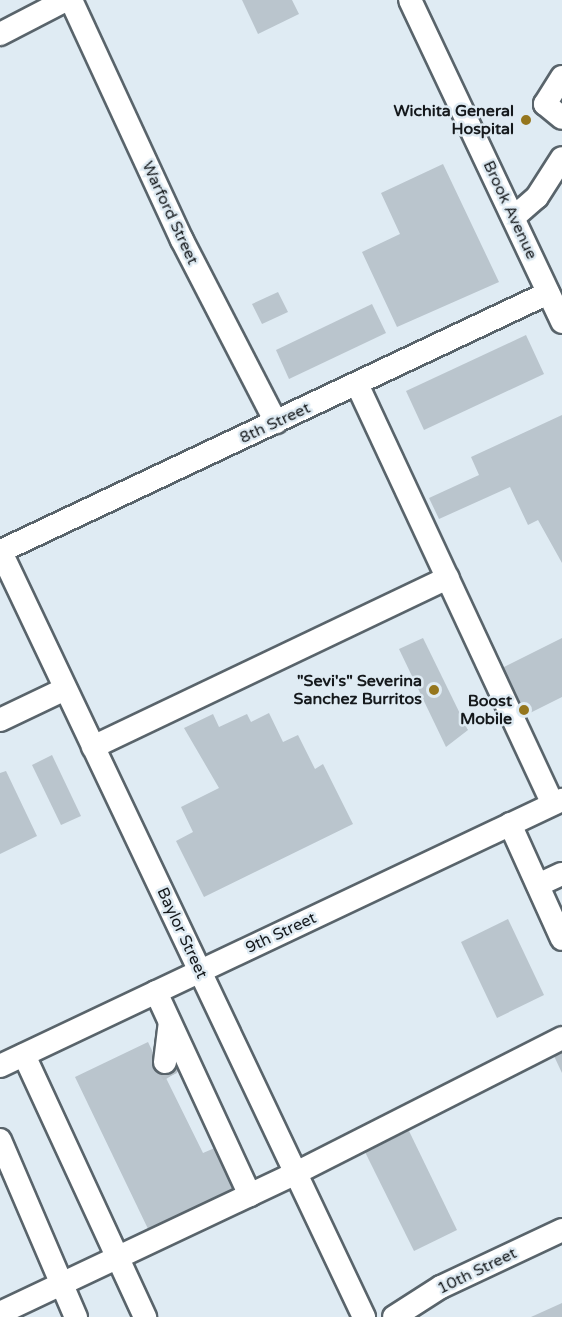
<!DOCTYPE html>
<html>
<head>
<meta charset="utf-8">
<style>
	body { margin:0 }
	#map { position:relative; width:562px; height:1317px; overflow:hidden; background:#dfebf3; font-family:"Varela Round",sans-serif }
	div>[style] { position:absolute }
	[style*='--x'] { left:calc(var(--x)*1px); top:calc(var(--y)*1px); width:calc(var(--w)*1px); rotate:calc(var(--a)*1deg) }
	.building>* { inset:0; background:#bac5cd }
	.minor-tunnel>* { height:22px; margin-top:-11px; transform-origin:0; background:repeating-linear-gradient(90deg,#b7c1c8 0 22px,transparent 0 33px) }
	.roads { filter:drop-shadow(2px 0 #59646b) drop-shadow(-2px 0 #59646b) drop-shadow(0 2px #59646b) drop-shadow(0 -2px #59646b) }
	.minor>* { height:22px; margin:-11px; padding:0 11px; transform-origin:11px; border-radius:11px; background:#fff }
	.dots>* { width:16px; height:16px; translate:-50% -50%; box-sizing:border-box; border:3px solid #dfebf3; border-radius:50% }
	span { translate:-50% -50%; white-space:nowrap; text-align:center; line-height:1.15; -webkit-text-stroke:5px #dfebf3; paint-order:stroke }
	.poi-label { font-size:16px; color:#15191c; font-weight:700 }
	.right { translate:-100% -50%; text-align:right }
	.street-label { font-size:16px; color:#15191c }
</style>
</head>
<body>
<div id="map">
	<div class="building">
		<i style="clip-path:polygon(242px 0,292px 0,299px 14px,258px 34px)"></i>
		<i style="clip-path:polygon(443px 164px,499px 282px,397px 327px,362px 252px,400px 234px,381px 193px)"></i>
		<i style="clip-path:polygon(278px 292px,288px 312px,262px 324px,252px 304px)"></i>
		<i style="clip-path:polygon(372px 304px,386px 333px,289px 379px,276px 350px)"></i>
		<i style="clip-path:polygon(526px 335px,544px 374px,424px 430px,406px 391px)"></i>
		<i style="clip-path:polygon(562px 415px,562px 563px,538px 520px,528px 525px,510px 487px,439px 519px,429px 498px,479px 475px,471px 457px)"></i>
		<i style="clip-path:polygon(423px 638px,468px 730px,446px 747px,399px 649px)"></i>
		<i style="clip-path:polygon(562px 638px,562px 697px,520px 718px,496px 671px)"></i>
		<i style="clip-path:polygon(269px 713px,283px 742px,298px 735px,315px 769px,323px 764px,353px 824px,204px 897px,176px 841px,193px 832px,181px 807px,219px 788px,184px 728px,213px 714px,219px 727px,247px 714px,251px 722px)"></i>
		<i style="clip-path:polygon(52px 755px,81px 816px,61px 825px,32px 765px)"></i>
		<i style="clip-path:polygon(6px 771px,37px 836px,0 854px,0 773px)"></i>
		<i style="clip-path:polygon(508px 919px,544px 995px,497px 1018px,461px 942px)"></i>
		<i style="clip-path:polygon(148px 1042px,159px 1065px,170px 1059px,177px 1073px,166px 1078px,203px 1153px,217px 1147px,238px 1190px,150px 1233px,75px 1077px)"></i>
		<i style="clip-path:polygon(562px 1052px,562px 1073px,554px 1056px)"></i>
		<i style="clip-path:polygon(409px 1131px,457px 1230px,414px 1251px,365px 1152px)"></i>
		<i style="clip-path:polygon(562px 1303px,562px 1317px,531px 1317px)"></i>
	</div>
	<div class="minor-tunnel">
		<i style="--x:165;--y:1062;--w:15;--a:58"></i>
	</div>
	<div class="roads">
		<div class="minor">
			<i style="--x:71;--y:0;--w:264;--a:65.2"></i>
			<i style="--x:182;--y:240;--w:205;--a:62.7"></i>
			<i style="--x:410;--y:0;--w:356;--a:64.7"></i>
			<i style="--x:0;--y:34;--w:74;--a:-27.3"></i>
			<i style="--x:562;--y:77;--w:32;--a:122"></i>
			<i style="--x:545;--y:104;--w:22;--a:39"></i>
			<i style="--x:514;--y:217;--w:30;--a:-41"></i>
			<i style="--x:537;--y:197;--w:46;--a:-57.3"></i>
			<i style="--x:357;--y:384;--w:463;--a:65"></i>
			<i style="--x:0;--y:550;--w:849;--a:64.61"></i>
			<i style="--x:1;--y:551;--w:605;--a:-25.25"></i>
			<i style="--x:0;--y:720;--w:72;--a:-25.5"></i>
			<i style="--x:93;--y:747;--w:393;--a:-25.5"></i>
			<i style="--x:510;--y:824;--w:126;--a:65.7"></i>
			<i style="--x:538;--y:885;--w:26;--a:-25"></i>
			<i style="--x:156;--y:992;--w:224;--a:65.2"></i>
			<i style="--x:24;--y:1055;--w:289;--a:65.2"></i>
			<i style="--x:165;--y:1062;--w:39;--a:-83"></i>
			<i style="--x:0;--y:1066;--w:622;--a:-25.33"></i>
			<i style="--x:0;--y:1140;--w:193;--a:66.8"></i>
			<i style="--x:0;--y:1313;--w:327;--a:-25.3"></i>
			<i style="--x:296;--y:1173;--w:298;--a:-26.9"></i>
			<i style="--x:394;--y:1317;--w:56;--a:-32.6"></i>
			<i style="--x:441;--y:1287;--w:134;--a:-25.2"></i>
		</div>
	</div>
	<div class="dots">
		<i style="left:526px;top:120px;background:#95761d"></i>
		<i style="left:434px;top:690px;background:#95761d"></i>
		<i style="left:524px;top:710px;background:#95761d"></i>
	</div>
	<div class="poi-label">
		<span class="right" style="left:514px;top:120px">Wichita General<br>Hospital</span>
		<span class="right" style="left:422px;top:690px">"Sevi's" Severina<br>Sanchez Burritos</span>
		<span class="right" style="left:512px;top:710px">Boost<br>Mobile</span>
	</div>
	<div class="street-label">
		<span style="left:510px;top:210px;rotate:65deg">Brook Avenue</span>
		<span style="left:170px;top:213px;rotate:65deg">Warford Street</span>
		<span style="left:275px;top:423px;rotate:-25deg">8th Street</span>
		<span style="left:182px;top:933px;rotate:65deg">Baylor Street</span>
		<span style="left:281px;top:933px;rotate:-25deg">9th Street</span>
		<span style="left:477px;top:1271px;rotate:-26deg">10th Street</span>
	</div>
</div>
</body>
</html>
